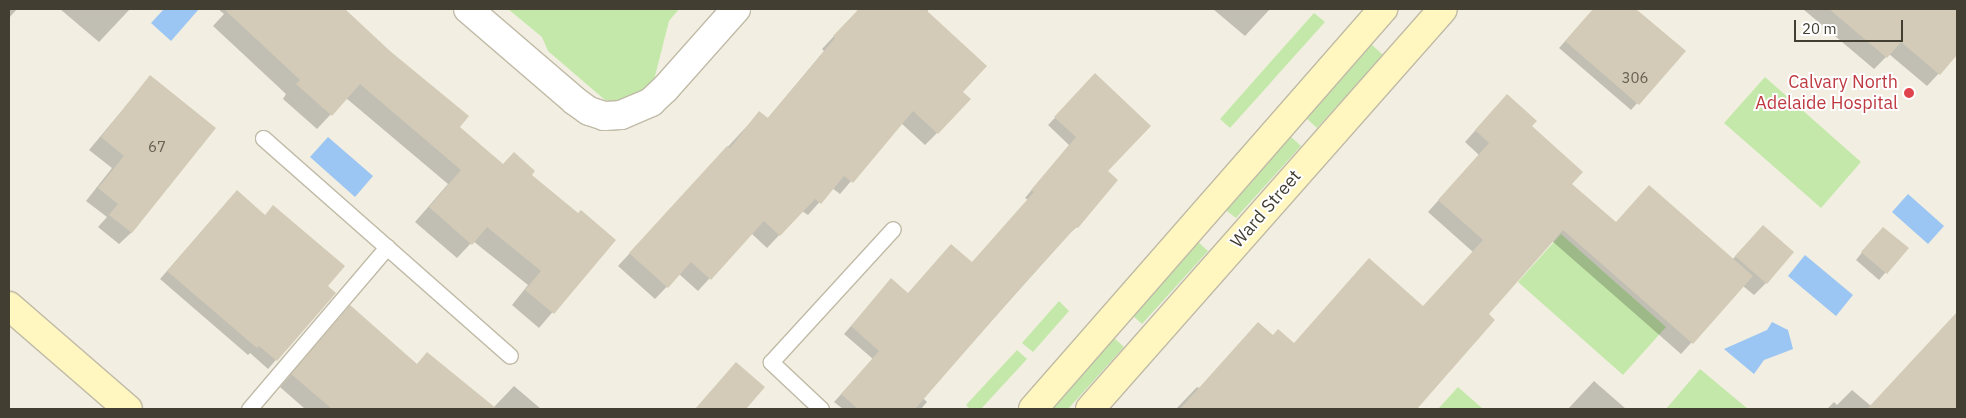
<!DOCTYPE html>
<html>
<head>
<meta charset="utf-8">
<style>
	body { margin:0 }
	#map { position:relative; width:1966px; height:418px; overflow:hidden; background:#f2efe2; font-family:"IBM Plex Sans",sans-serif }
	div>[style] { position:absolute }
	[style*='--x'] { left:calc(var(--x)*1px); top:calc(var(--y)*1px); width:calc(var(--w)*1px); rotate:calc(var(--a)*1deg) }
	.green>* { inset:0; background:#c4e8a9 }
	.water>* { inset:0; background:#9bc5f2 }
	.shadow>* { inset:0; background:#0003 }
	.building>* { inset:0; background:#d3cbb7 }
	.roads { filter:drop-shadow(1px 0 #c0baa7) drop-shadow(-1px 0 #c0baa7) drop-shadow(0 1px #c0baa7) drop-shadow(0 -1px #c0baa7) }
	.lane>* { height:15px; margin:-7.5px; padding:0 7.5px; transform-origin:7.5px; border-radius:7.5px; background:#fff }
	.street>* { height:28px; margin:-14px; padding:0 14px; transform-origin:14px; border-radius:14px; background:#fff }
	.secondary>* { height:28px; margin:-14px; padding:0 14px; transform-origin:14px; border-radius:14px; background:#fff7bf }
	.dots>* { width:14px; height:14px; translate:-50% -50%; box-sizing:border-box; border:2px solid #fff; border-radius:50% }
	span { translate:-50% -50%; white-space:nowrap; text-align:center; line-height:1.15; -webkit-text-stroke:4px #fff; paint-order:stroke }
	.number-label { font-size:15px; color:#676153 }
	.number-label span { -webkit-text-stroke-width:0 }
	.health-label { font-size:18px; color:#be3a42 }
	.right { translate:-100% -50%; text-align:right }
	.street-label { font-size:18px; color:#433e32 }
	.frame { position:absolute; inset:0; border:10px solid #433e32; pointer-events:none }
	.scale { position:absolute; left:1794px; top:20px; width:109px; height:22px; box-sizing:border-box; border:2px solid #433e32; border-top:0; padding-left:6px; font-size:15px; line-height:18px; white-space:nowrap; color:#433e32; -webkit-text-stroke:4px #fff; paint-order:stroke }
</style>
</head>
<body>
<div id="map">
	<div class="green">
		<i style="clip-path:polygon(508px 9px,679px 9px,669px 21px,653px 84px,642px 95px,616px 102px,605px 100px,548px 51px,542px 37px)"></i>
		<i style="clip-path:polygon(1314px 13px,1325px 22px,1230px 128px,1220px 119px)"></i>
		<i style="clip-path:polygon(1371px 44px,1383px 55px,1317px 128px,1305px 117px)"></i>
		<i style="clip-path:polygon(1765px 77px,1861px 162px,1821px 208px,1724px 123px)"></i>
		<i style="clip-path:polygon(1289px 135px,1301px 146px,1236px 218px,1223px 208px)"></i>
		<i style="clip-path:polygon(1561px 234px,1666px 327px,1623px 375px,1518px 282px)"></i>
		<i style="clip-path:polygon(1196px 240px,1208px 251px,1142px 324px,1130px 313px)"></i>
		<i style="clip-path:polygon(1059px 301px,1069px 311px,1033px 352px,1022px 343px)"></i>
		<i style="clip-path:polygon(1112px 336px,1124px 347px,1068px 409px,1046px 409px)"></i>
		<i style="clip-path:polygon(1017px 350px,1027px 359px,981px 409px,970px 409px,966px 405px)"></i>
		<i style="clip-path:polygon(1700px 369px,1748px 409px,1666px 409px)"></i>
		<i style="clip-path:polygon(1458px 387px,1483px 409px,1438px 409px)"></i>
	</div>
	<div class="water">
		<i style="clip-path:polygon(164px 9px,199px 9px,171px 41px,151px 23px)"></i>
		<i style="clip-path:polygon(328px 137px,373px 176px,355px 197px,310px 157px)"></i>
		<i style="clip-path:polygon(1908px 194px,1944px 226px,1928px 244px,1892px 212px)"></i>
		<i style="clip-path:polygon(1805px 255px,1853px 295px,1836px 316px,1788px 276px)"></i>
		<i style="clip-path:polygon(1772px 322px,1788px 330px,1793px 349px,1764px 360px,1754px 374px,1724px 349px,1767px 330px)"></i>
	</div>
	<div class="shadow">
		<i style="clip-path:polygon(9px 9px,17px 9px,9px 18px)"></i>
		<i style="clip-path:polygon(60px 9px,130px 9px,99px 42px)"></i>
		<i style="clip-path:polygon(218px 9px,336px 9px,458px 127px,502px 165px,530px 175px,578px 215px,614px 240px,539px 328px,512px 305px,528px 285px,473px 241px,457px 258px,415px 222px,448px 184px,346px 98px,317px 129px,283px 99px,286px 94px,213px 26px,224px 14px)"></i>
		<i style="clip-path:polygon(859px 9px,929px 9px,927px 12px,962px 92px,937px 133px,925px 145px,901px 123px,840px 194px,832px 188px,808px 215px,802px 211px,767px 248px,751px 233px,698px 291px,679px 274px,655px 299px,618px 266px,759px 113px,767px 119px,824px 51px,822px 49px)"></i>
		<i style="clip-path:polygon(1213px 9px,1270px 9px,1245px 36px)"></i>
		<i style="clip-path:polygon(1594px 9px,1634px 9px,1684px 51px,1631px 110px,1559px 48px)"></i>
		<i style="clip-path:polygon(1803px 9px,1957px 9px,1957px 54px,1927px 86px,1889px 54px,1874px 69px)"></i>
		<i style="clip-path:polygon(1096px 75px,1106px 171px,1077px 227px,1069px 234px,923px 398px,927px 402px,921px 409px,843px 409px,834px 402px,873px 359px,844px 334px,884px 288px,908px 294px,972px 264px,1028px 200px,1025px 198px,1069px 145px,1048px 125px)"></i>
		<i style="clip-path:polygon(150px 77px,132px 232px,119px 244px,98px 227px,107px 217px,86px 201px,112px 168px,89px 150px)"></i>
		<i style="clip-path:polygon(1497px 106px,1530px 126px,1570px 184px,1615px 223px,1732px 260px,1751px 239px,1766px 283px,1754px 295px,1743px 286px,1681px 354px,1552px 241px,1487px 314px,1493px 320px,1416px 409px,1176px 409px,1197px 387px,1199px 388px,1272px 337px,1293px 344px,1423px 307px,1473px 252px,1428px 212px,1479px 155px,1465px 142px)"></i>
		<i style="clip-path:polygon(229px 200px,334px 293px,268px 369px,250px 353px,248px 355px,160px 279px)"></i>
		<i style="clip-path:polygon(1876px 235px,1907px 248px,1879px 280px,1856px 260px)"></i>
		<i style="clip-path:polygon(350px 307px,416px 365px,427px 354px,493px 408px,514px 386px,541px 409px,305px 409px,280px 387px)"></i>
		<i style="clip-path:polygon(1957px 330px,1957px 409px,1827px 409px,1834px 402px,1837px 405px,1852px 390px,1871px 406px)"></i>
		<i style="clip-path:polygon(1594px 381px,1626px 409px,1568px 409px)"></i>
	</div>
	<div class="building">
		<i style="clip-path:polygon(224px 9px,345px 9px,390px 51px,469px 116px,460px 127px,503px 164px,514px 152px,535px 171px,532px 175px,578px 213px,581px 210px,616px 240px,554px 314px,525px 290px,541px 271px,487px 227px,472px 245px,429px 207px,461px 170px,360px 84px,332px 116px,296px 84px,300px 80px)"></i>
		<i style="clip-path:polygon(859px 9px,925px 9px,987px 66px,963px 92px,971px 99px,938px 134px,913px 111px,853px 183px,844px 176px,821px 204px,815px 199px,780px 236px,764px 221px,711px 280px,691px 262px,668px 288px,629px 253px,727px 146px,730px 148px,759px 111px,768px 118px,835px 38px,833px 36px)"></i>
		<i style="clip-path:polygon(1593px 9px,1636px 9px,1686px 51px,1639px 105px,1565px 41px)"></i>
		<i style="clip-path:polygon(1829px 9px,1957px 9px,1957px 55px,1940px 75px,1901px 42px,1887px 58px)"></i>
		<i style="clip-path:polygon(1095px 73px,1151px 126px,1108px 171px,1118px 180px,1078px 228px,1076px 227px,1016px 293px,915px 409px,858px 409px,841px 394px,879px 351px,851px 326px,891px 278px,908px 293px,951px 244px,972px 262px,1034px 192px,1031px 190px,1076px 137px,1054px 117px)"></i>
		<i style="clip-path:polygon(150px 75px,216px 128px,132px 233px,109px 215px,118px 204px,98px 188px,124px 156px,101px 137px)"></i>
		<i style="clip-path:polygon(1507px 94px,1537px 121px,1532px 126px,1583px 172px,1572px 184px,1616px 222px,1649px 185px,1753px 276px,1693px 344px,1563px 230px,1489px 314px,1495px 320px,1417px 409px,1180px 409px,1258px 322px,1273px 335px,1278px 329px,1294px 343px,1369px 258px,1423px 306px,1483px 240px,1438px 200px,1489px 143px,1475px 130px)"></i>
		<i style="clip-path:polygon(237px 190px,265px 215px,273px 205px,345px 266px,328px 286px,336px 293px,277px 361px,259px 346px,257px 348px,167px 271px)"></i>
		<i style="clip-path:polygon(1763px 225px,1794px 252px,1767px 284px,1735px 256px)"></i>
		<i style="clip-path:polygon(1883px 227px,1909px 248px,1887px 274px,1861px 252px)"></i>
		<i style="clip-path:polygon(350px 305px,417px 364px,427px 352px,497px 409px,332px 409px,291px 374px)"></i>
		<i style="clip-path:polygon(1957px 312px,1957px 409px,1867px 409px)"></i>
		<i style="clip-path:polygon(736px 362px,765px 387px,746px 409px,695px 409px)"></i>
	</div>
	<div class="roads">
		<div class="lane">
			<i style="--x:263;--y:138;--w:329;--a:41.4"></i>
			<i style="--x:249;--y:409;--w:213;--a:-49.6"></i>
			<i style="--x:821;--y:409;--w:69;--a:-136.8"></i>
			<i style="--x:771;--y:362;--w:180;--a:-47.5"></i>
		</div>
		<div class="street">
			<i style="--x:468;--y:9;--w:141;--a:40.7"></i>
			<i style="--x:575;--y:101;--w:17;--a:36"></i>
			<i style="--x:589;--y:111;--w:16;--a:18"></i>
			<i style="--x:604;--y:116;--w:17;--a:-3"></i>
			<i style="--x:621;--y:115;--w:33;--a:-23"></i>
			<i style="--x:651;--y:102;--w:19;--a:-43"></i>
			<i style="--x:665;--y:89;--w:107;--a:-48.4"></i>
		</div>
		<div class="secondary">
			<i style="--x:9;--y:306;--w:157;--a:40.9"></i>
			<i style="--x:1033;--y:409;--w:532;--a:-48.81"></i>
			<i style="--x:1090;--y:409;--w:533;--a:-48.57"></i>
		</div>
	</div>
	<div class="dots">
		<i style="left:1909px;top:93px;background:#e0444e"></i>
	</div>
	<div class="number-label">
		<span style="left:1635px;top:78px">306</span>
		<span style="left:157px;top:147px">67</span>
	</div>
	<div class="health-label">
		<span class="right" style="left:1898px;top:93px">Calvary North<br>Adelaide Hospital</span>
	</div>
	<div class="street-label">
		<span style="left:1266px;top:209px;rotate:-49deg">Ward Street</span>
	</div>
	<div class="frame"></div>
	<div class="scale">20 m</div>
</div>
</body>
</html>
